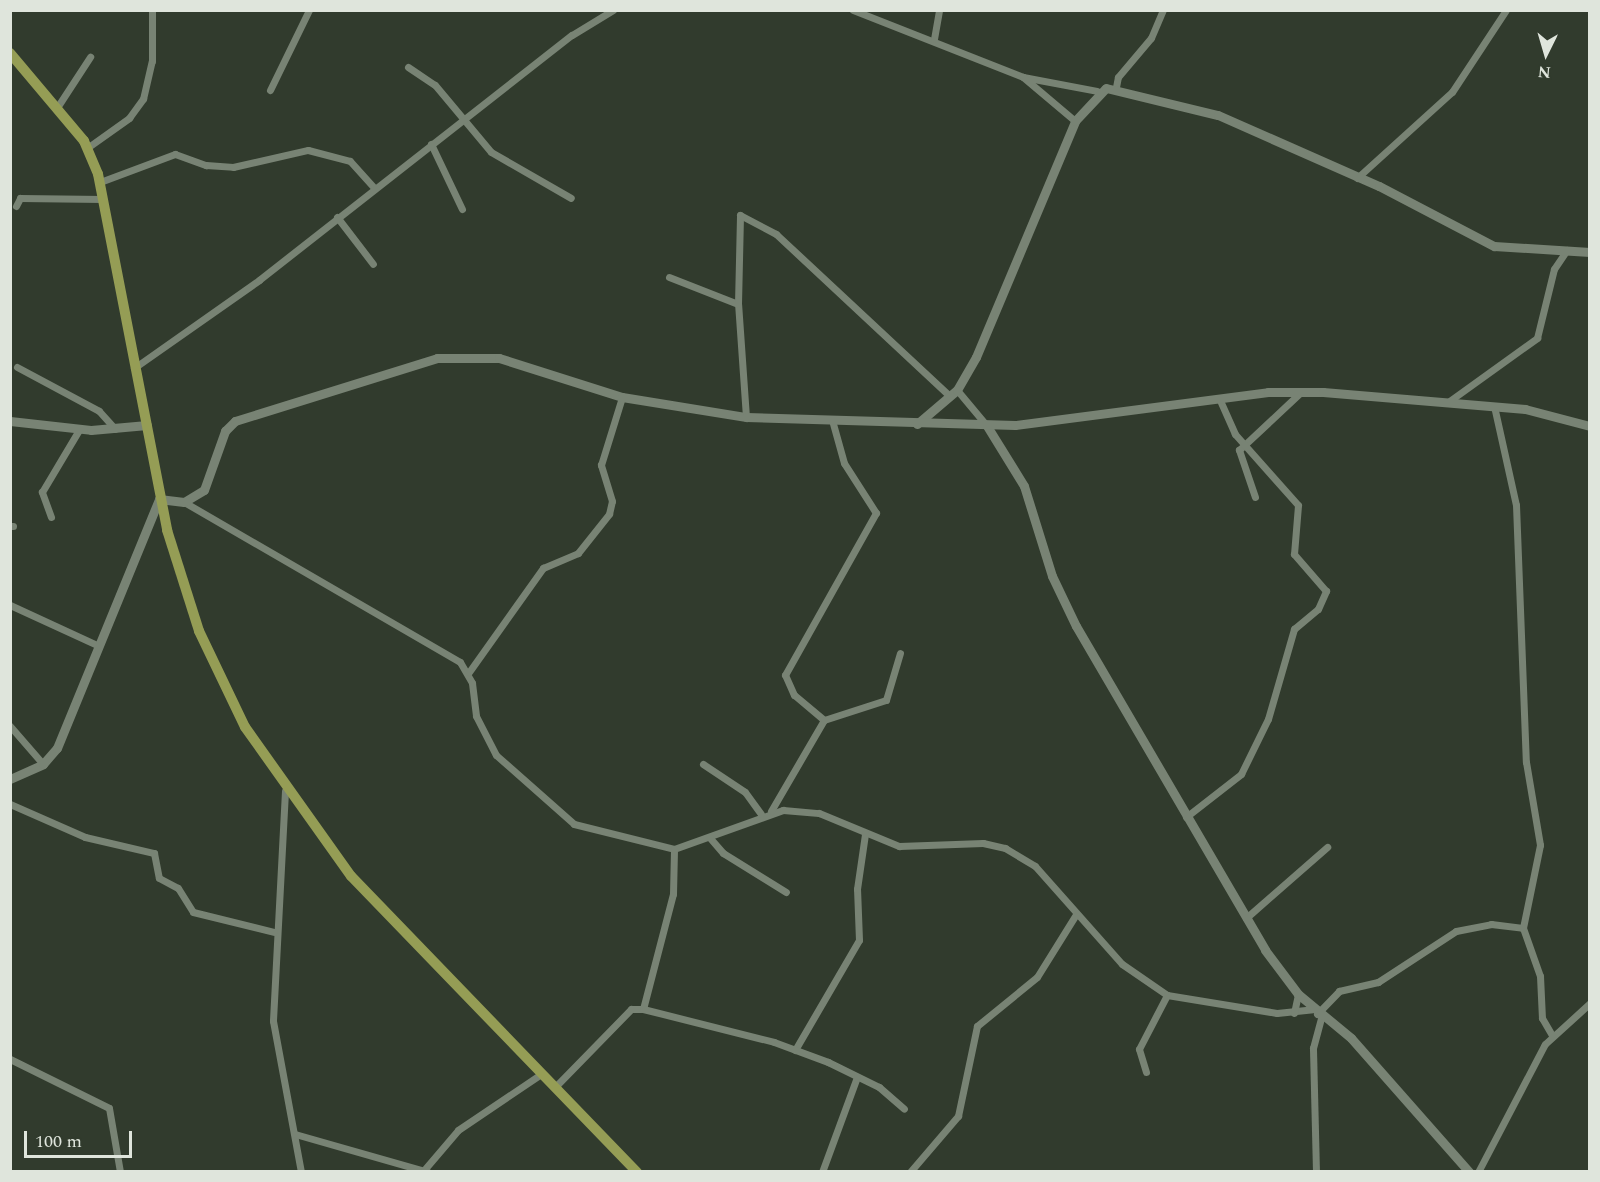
<!DOCTYPE html>
<html>
<head>
<meta charset="utf-8">
<style>
	body { margin:0 }
	#map { position:relative; width:1600px; height:1182px; overflow:hidden; background:#313b2d; font-family:Spectral,serif }
	div>[style] { position:absolute }
	[style*='--x'] { left:calc(var(--x)*1px); top:calc(var(--y)*1px); width:calc(var(--w)*1px); rotate:calc(var(--a)*1deg) }
	.street>* { height:7px; margin:-3.5px; padding:0 3.5px; transform-origin:3.5px; border-radius:3.5px; background:#788374 }
	.secondary>* { height:9px; margin:-4.5px; padding:0 4.5px; transform-origin:4.5px; border-radius:4.5px; background:#788374 }
	.primary>* { height:10px; margin:-5px; padding:0 5px; transform-origin:5px; border-radius:5px; background:#959d55 }
	span { translate:-50% -50%; white-space:nowrap; text-align:center; line-height:1.15; -webkit-text-stroke:6px #313b2d; paint-order:stroke }
	.frame { position:absolute; inset:0; border:12px solid #dfe5dc; pointer-events:none }
	.north { position:absolute; left:1516px; top:24px; width:60px; height:60px; -webkit-text-stroke:4px #313b2d; paint-order:stroke; rotate:185deg; font-size:16px; font-weight:700; line-height:24px; text-align:center; color:#dfe5dc }
	.north::after { content:''; display:block; margin:auto; width:21px; height:27px; background:#dfe5dc; clip-path:polygon(50% 0,100% 100%,50% 72%,0 100%) }
	.scale { position:absolute; left:24px; top:1131px; width:108px; height:27px; box-sizing:border-box; border:3px solid #dfe5dc; border-top:0; padding-left:8px; font-size:18px; line-height:21px; white-space:nowrap; color:#dfe5dc; -webkit-text-stroke:4px #313b2d; paint-order:stroke }
</style>
</head>
<body>
<div id="map">
	<div class="street">
		<i style="--x:853;--y:10;--w:183;--a:21.5"></i>
		<i style="--x:1023;--y:77;--w:75;--a:10.7"></i>
		<i style="--x:934;--y:39;--w:29;--a:-80"></i>
		<i style="--x:408;--y:67;--w:32;--a:34"></i>
		<i style="--x:435;--y:85;--w:87;--a:50.1"></i>
		<i style="--x:491;--y:152;--w:92;--a:29.9"></i>
		<i style="--x:1023;--y:77;--w:68;--a:40.2"></i>
		<i style="--x:1116;--y:87;--w:10;--a:-79"></i>
		<i style="--x:1118;--y:77;--w:51;--a:-49.8"></i>
		<i style="--x:1151;--y:38;--w:30;--a:-67"></i>
		<i style="--x:270;--y:90;--w:89;--a:-64"></i>
		<i style="--x:58;--y:106;--w:59;--a:-56.9"></i>
		<i style="--x:431;--y:144;--w:72;--a:64.5"></i>
		<i style="--x:87;--y:148;--w:52;--a:-35.5"></i>
		<i style="--x:129;--y:118;--w:24;--a:-54"></i>
		<i style="--x:143;--y:99;--w:39;--a:-77"></i>
		<i style="--x:152;--y:61;--w:51;--a:-90"></i>
		<i style="--x:1357;--y:178;--w:128;--a:-42.2"></i>
		<i style="--x:1452;--y:92;--w:98;--a:-56.6"></i>
		<i style="--x:100;--y:182;--w:80;--a:-20.5"></i>
		<i style="--x:175;--y:154;--w:33;--a:20"></i>
		<i style="--x:206;--y:165;--w:27;--a:4"></i>
		<i style="--x:233;--y:167;--w:77;--a:-12.8"></i>
		<i style="--x:308;--y:150;--w:43;--a:14.7"></i>
		<i style="--x:350;--y:161;--w:36;--a:48"></i>
		<i style="--x:16;--y:206;--w:9;--a:-63"></i>
		<i style="--x:20;--y:198;--w:83;--a:0.7"></i>
		<i style="--x:337;--y:217;--w:59;--a:52.5"></i>
		<i style="--x:669;--y:277;--w:74;--a:21.4"></i>
		<i style="--x:17;--y:367;--w:93;--a:28.2"></i>
		<i style="--x:99;--y:411;--w:24;--a:48"></i>
		<i style="--x:134;--y:368;--w:153;--a:-35.1"></i>
		<i style="--x:259;--y:280;--w:397;--a:-38.1"></i>
		<i style="--x:572;--y:35;--w:48;--a:-31.4"></i>
		<i style="--x:957;--y:390;--w:47;--a:50.2"></i>
		<i style="--x:1448;--y:402;--w:110;--a:-35.7"></i>
		<i style="--x:1537;--y:338;--w:71;--a:-76.2"></i>
		<i style="--x:1554;--y:269;--w:23;--a:-56"></i>
		<i style="--x:1494;--y:406;--w:101;--a:77.5"></i>
		<i style="--x:1516;--y:505;--w:257;--a:87.8"></i>
		<i style="--x:1526;--y:762;--w:84;--a:80.4"></i>
		<i style="--x:1540;--y:845;--w:85;--a:101.6"></i>
		<i style="--x:1523;--y:928;--w:51;--a:70.5"></i>
		<i style="--x:1540;--y:976;--w:42;--a:87.3"></i>
		<i style="--x:1542;--y:1018;--w:20;--a:60"></i>
		<i style="--x:746;--y:417;--w:113;--a:-94"></i>
		<i style="--x:738;--y:304;--w:89;--a:-88.7"></i>
		<i style="--x:740;--y:215;--w:41;--a:27.8"></i>
		<i style="--x:776;--y:234;--w:238;--a:43"></i>
		<i style="--x:1255;--y:497;--w:50;--a:-108.8"></i>
		<i style="--x:1239;--y:450;--w:85;--a:-43.1"></i>
		<i style="--x:184;--y:502;--w:319;--a:30.1"></i>
		<i style="--x:460;--y:662;--w:24;--a:60"></i>
		<i style="--x:472;--y:683;--w:33;--a:83"></i>
		<i style="--x:476;--y:716;--w:44;--a:62.9"></i>
		<i style="--x:496;--y:755;--w:104;--a:41.5"></i>
		<i style="--x:574;--y:824;--w:103;--a:14"></i>
		<i style="--x:674;--y:849;--w:116;--a:-19.7"></i>
		<i style="--x:783;--y:810;--w:36;--a:5"></i>
		<i style="--x:819;--y:813;--w:87;--a:22.4"></i>
		<i style="--x:899;--y:846;--w:84;--a:-2"></i>
		<i style="--x:983;--y:843;--w:23;--a:13"></i>
		<i style="--x:1005;--y:848;--w:35;--a:31"></i>
		<i style="--x:1035;--y:866;--w:131;--a:48.4"></i>
		<i style="--x:1122;--y:964;--w:55;--a:34.6"></i>
		<i style="--x:1167;--y:995;--w:111;--a:9.3"></i>
		<i style="--x:1277;--y:1013;--w:36;--a:-6"></i>
		<i style="--x:51;--y:517;--w:27;--a:-110"></i>
		<i style="--x:42;--y:492;--w:72;--a:-59.2"></i>
		<i style="--x:10;--y:526;--w:3;--a:0"></i>
		<i style="--x:10;--y:605;--w:96;--a:24.7"></i>
		<i style="--x:469;--y:672;--w:128;--a:-54.6"></i>
		<i style="--x:543;--y:568;--w:38;--a:-23"></i>
		<i style="--x:578;--y:553;--w:50;--a:-51.5"></i>
		<i style="--x:609;--y:514;--w:13;--a:-77"></i>
		<i style="--x:612;--y:501;--w:38;--a:-107"></i>
		<i style="--x:601;--y:465;--w:71;--a:-72.8"></i>
		<i style="--x:824;--y:720;--w:39;--a:-140"></i>
		<i style="--x:794;--y:695;--w:22;--a:-114"></i>
		<i style="--x:785;--y:675;--w:186;--a:-60.7"></i>
		<i style="--x:876;--y:513;--w:59;--a:-122.6"></i>
		<i style="--x:844;--y:463;--w:45;--a:-105.6"></i>
		<i style="--x:10;--y:726;--w:50;--a:49"></i>
		<i style="--x:703;--y:764;--w:50;--a:33.7"></i>
		<i style="--x:745;--y:792;--w:27;--a:54"></i>
		<i style="--x:285;--y:791;--w:230;--a:93"></i>
		<i style="--x:273;--y:1021;--w:154;--a:79.5"></i>
		<i style="--x:10;--y:804;--w:82;--a:23.7"></i>
		<i style="--x:85;--y:837;--w:71;--a:13.1"></i>
		<i style="--x:154;--y:853;--w:25;--a:79"></i>
		<i style="--x:159;--y:878;--w:21;--a:28"></i>
		<i style="--x:178;--y:888;--w:28;--a:58"></i>
		<i style="--x:193;--y:912;--w:83;--a:13.9"></i>
		<i style="--x:771;--y:811;--w:105;--a:-59.8"></i>
		<i style="--x:824;--y:720;--w:65;--a:-17.9"></i>
		<i style="--x:886;--y:700;--w:49;--a:-73.4"></i>
		<i style="--x:1186;--y:817;--w:70;--a:-38"></i>
		<i style="--x:1241;--y:774;--w:61;--a:-63.9"></i>
		<i style="--x:1268;--y:719;--w:94;--a:-73.9"></i>
		<i style="--x:1294;--y:629;--w:31;--a:-40"></i>
		<i style="--x:1318;--y:609;--w:20;--a:-66"></i>
		<i style="--x:1326;--y:591;--w:49;--a:-130.9"></i>
		<i style="--x:1294;--y:554;--w:49;--a:-85.3"></i>
		<i style="--x:1298;--y:505;--w:95;--a:-131.6"></i>
		<i style="--x:1235;--y:434;--w:39;--a:-114"></i>
		<i style="--x:710;--y:838;--w:20;--a:49"></i>
		<i style="--x:723;--y:853;--w:74;--a:31.8"></i>
		<i style="--x:1246;--y:918;--w:108;--a:-41.2"></i>
		<i style="--x:643;--y:1009;--w:119;--a:-75.4"></i>
		<i style="--x:673;--y:894;--w:45;--a:-88.7"></i>
		<i style="--x:1294;--y:1013;--w:19;--a:-78"></i>
		<i style="--x:1317;--y:1014;--w:32;--a:-46"></i>
		<i style="--x:1339;--y:991;--w:40;--a:-13"></i>
		<i style="--x:1378;--y:982;--w:93;--a:-33.2"></i>
		<i style="--x:1456;--y:931;--w:36;--a:-11"></i>
		<i style="--x:1491;--y:924;--w:32;--a:7"></i>
		<i style="--x:795;--y:1050;--w:127;--a:-59.8"></i>
		<i style="--x:859;--y:940;--w:51;--a:-92.2"></i>
		<i style="--x:857;--y:889;--w:56;--a:-81.7"></i>
		<i style="--x:10;--y:1059;--w:110;--a:26.3"></i>
		<i style="--x:109;--y:1108;--w:65;--a:80.2"></i>
		<i style="--x:1146;--y:1072;--w:24;--a:-107"></i>
		<i style="--x:1139;--y:1049;--w:61;--a:-62.6"></i>
		<i style="--x:555;--y:1087;--w:109;--a:-45.7"></i>
		<i style="--x:631;--y:1009;--w:12;--a:0"></i>
		<i style="--x:643;--y:1009;--w:135;--a:14.1"></i>
		<i style="--x:774;--y:1042;--w:58;--a:20.3"></i>
		<i style="--x:828;--y:1062;--w:57;--a:26.1"></i>
		<i style="--x:879;--y:1087;--w:33;--a:41"></i>
		<i style="--x:295;--y:1134;--w:138;--a:15.9"></i>
		<i style="--x:424;--y:1170;--w:52;--a:-49.6"></i>
		<i style="--x:458;--y:1130;--w:100;--a:-34"></i>
		<i style="--x:822;--y:1172;--w:101;--a:-69.8"></i>
		<i style="--x:910;--y:1172;--w:74;--a:-49.4"></i>
		<i style="--x:958;--y:1116;--w:92;--a:-78.1"></i>
		<i style="--x:977;--y:1026;--w:77;--a:-39.2"></i>
		<i style="--x:1037;--y:977;--w:72;--a:-58.1"></i>
		<i style="--x:1316;--y:1172;--w:124;--a:-91.4"></i>
		<i style="--x:1313;--y:1048;--w:31;--a:-75"></i>
		<i style="--x:1478;--y:1172;--w:144;--a:-62.4"></i>
		<i style="--x:1545;--y:1044;--w:61;--a:-42.3"></i>
	</div>
	<div class="secondary">
		<i style="--x:10;--y:421;--w:81;--a:6.3"></i>
		<i style="--x:91;--y:430;--w:56;--a:-5.1"></i>
		<i style="--x:917;--y:424;--w:52;--a:-40.4"></i>
		<i style="--x:957;--y:390;--w:38;--a:-60"></i>
		<i style="--x:976;--y:357;--w:256;--a:-67.2"></i>
		<i style="--x:1075;--y:121;--w:45;--a:-46.8"></i>
		<i style="--x:1106;--y:88;--w:115;--a:13.6"></i>
		<i style="--x:1218;--y:115;--w:176;--a:23.8"></i>
		<i style="--x:1379;--y:186;--w:130;--a:27.6"></i>
		<i style="--x:1494;--y:246;--w:96;--a:3.6"></i>
		<i style="--x:987;--y:426;--w:70;--a:58.3"></i>
		<i style="--x:1024;--y:486;--w:94;--a:72.7"></i>
		<i style="--x:1052;--y:576;--w:55;--a:64.4"></i>
		<i style="--x:1076;--y:626;--w:375;--a:59.7"></i>
		<i style="--x:1265;--y:950;--w:55;--a:53.1"></i>
		<i style="--x:1298;--y:994;--w:69;--a:39.7"></i>
		<i style="--x:1351;--y:1038;--w:179;--a:48.6"></i>
		<i style="--x:10;--y:779;--w:36;--a:-24"></i>
		<i style="--x:43;--y:764;--w:21;--a:-49"></i>
		<i style="--x:57;--y:748;--w:269;--a:-67.7"></i>
		<i style="--x:159;--y:499;--w:25;--a:7"></i>
		<i style="--x:184;--y:502;--w:23;--a:-31"></i>
		<i style="--x:204;--y:490;--w:63;--a:-70.4"></i>
		<i style="--x:225;--y:431;--w:14;--a:-45"></i>
		<i style="--x:235;--y:421;--w:212;--a:-17.3"></i>
		<i style="--x:437;--y:358;--w:62;--a:0"></i>
		<i style="--x:499;--y:358;--w:129;--a:17.6"></i>
		<i style="--x:622;--y:397;--w:126;--a:9.2"></i>
		<i style="--x:746;--y:417;--w:269;--a:1.7"></i>
		<i style="--x:1015;--y:425;--w:255;--a:-7.4"></i>
		<i style="--x:1268;--y:392;--w:55;--a:0"></i>
		<i style="--x:1323;--y:392;--w:203;--a:4.8"></i>
		<i style="--x:1525;--y:409;--w:67;--a:14.7"></i>
	</div>
	<div class="primary">
		<i style="--x:10;--y:53;--w:115;--a:49.9"></i>
		<i style="--x:84;--y:141;--w:36;--a:67"></i>
		<i style="--x:98;--y:174;--w:363;--a:79"></i>
		<i style="--x:167;--y:530;--w:106;--a:72.4"></i>
		<i style="--x:199;--y:631;--w:106;--a:64.4"></i>
		<i style="--x:245;--y:727;--w:183;--a:54.6"></i>
		<i style="--x:351;--y:876;--w:412;--a:46"></i>
	</div>
	<div class="frame"></div>
	<div class="north">N</div>
	<div class="scale">100 m</div>
</div>
</body>
</html>
